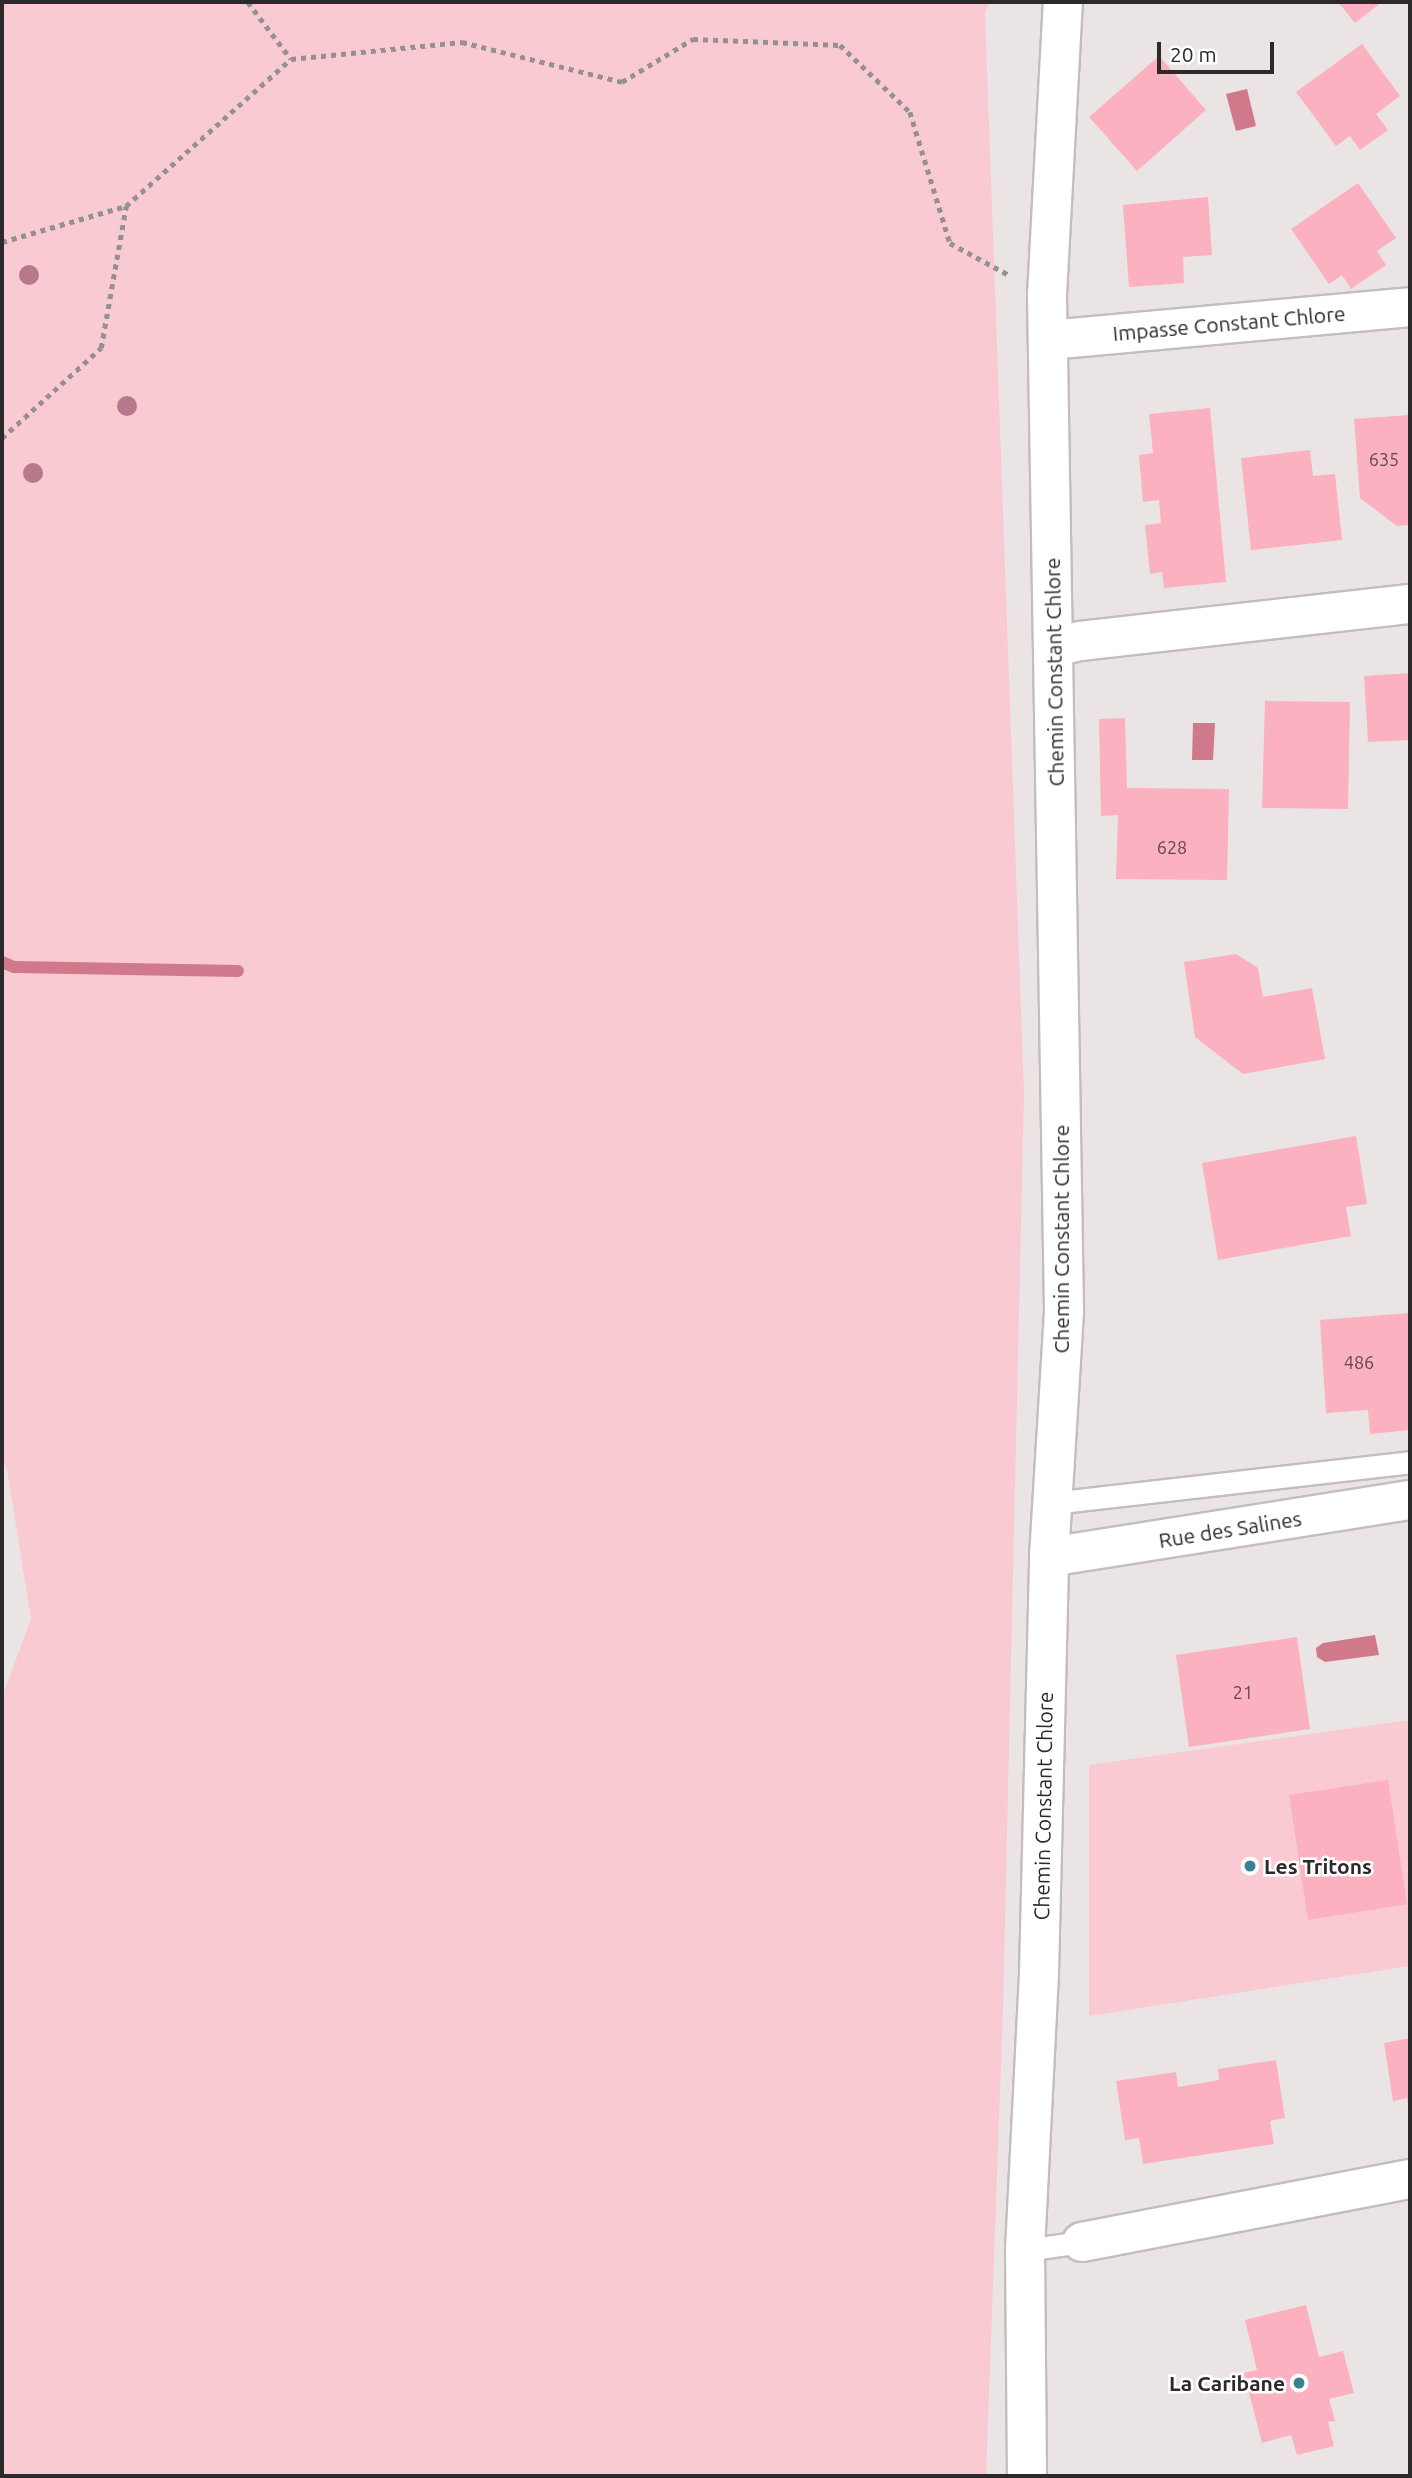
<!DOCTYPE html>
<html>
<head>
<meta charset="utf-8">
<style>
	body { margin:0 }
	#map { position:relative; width:1412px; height:2478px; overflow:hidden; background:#ebe4e5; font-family:Ubuntu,sans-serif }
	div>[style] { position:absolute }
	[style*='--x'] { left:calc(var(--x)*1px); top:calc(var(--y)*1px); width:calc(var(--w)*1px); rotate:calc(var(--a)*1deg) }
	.green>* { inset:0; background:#facad2 }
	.water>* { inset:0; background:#d0798b }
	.stream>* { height:12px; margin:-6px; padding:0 6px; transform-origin:6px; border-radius:6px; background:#d0798b }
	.building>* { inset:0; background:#fbb1bf }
	.path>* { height:4.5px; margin-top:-2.25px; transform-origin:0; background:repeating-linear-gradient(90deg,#959091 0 5px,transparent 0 10px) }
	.roads { filter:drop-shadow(2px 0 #c3bdbe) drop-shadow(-2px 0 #c3bdbe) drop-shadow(0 2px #c3bdbe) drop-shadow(0 -2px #c3bdbe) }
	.service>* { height:21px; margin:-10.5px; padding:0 10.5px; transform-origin:10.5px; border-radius:10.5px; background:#fff }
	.minor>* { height:38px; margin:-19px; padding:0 19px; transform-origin:19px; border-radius:19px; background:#fff }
	.trees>* { width:20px; height:20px; margin:-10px; border-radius:50%; background:#b6798b }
	.dots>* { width:19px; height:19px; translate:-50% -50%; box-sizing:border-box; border:4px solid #fff; border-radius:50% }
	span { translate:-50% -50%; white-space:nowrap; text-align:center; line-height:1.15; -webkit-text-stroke:5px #fff; paint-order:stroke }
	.number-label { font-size:18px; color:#5f4b4e }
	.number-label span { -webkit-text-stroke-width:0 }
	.street-label { font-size:21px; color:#2b2929 }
	.poi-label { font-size:21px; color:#2b2929; font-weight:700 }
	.left { translate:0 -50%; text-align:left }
	.right { translate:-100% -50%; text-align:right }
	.frame { position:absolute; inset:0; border:4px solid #2b2929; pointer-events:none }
	.scale { position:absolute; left:1157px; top:42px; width:117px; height:32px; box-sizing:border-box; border:4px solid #2b2929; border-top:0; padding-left:9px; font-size:21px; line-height:24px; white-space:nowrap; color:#2b2929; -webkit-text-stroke:5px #fff; paint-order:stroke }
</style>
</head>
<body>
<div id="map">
	<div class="green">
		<i style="clip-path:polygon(2px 2px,989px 2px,985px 13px,1024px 1093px,1003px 2011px,986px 2476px,2px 2476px,2px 1697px,31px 1619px,7px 1469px,2px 1458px)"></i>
		<i style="clip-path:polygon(1410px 1720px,1410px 1966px,1089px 2016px,1089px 1765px)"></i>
	</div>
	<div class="water">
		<i style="clip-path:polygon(1247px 89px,1256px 126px,1236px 131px,1226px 94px)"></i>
		<i style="clip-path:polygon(1193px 723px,1215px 723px,1213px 760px,1192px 760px)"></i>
		<i style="clip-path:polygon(1375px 1635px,1379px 1655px,1325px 1662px,1317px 1657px,1316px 1648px,1323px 1643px)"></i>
	</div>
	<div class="stream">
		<i style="--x:2;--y:962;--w:13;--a:23"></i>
		<i style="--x:14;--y:967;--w:224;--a:1"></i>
	</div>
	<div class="building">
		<i style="clip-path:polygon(1338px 2px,1382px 2px,1355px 23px)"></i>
		<i style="clip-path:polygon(1362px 44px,1400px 96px,1376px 114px,1388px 130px,1360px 150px,1350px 136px,1336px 146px,1296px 92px)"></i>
		<i style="clip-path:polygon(1159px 56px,1206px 110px,1137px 171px,1089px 117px)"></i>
		<i style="clip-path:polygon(1358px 183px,1396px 238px,1377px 251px,1386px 265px,1351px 289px,1342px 275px,1329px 284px,1291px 229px)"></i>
		<i style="clip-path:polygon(1208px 197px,1212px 255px,1183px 257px,1184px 283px,1129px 287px,1123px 205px)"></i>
		<i style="clip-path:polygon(1210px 408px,1226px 582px,1164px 588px,1162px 572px,1150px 574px,1145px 525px,1161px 523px,1159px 500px,1143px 502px,1139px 455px,1153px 453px,1149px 414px)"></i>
		<i style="clip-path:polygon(1410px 415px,1410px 525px,1397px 526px,1360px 498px,1354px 419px)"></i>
		<i style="clip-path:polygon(1310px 450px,1313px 476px,1335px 474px,1342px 540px,1251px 550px,1241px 458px)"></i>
		<i style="clip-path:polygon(1410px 673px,1410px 740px,1368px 742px,1364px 676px)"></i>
		<i style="clip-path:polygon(1265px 701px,1350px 702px,1348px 809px,1262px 808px)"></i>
		<i style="clip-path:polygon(1125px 718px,1127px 788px,1229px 789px,1227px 880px,1116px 879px,1118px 815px,1101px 816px,1099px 719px)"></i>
		<i style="clip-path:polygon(1236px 954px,1258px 968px,1263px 997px,1312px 988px,1325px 1059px,1243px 1074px,1195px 1037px,1184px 962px)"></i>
		<i style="clip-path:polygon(1356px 1136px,1367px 1204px,1346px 1207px,1351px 1236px,1218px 1260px,1202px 1163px)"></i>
		<i style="clip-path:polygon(1410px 1313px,1410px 1430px,1370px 1434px,1368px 1410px,1326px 1413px,1320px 1320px)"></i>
		<i style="clip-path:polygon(1297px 1637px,1310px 1729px,1189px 1747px,1176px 1655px)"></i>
		<i style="clip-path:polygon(1388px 1780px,1407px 1904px,1308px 1920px,1289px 1795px)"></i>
		<i style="clip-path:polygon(1410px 2038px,1410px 2110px,1409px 2110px,1407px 2098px,1393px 2101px,1384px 2043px)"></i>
		<i style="clip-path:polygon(1276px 2060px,1285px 2118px,1270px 2121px,1274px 2144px,1143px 2164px,1139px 2138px,1125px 2140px,1116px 2081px,1176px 2072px,1178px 2087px,1219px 2080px,1218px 2069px)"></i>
		<i style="clip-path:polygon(1306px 2305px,1319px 2357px,1343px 2351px,1354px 2393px,1329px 2399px,1335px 2421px,1328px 2422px,1334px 2446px,1297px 2455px,1291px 2435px,1262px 2443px,1244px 2373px,1257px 2370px,1245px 2320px)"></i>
	</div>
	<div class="path">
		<i style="--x:248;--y:2;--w:71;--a:53"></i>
		<i style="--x:2;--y:242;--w:129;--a:-16.2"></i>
		<i style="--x:126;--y:206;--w:221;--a:-41.7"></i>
		<i style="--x:291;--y:59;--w:172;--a:-5.7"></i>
		<i style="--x:462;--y:42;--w:165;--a:14"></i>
		<i style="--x:622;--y:82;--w:83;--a:-31.2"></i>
		<i style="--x:693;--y:39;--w:147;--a:2.3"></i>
		<i style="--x:840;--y:45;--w:97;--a:43.7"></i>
		<i style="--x:910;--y:112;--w:137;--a:73"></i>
		<i style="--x:950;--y:243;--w:67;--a:28.5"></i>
		<i style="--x:2;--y:438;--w:134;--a:-42.3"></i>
		<i style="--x:101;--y:348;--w:144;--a:-80"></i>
	</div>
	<div class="roads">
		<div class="service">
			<i style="--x:1052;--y:1503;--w:360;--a:-6.5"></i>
			<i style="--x:1025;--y:2250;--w:58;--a:-8"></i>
		</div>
		<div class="minor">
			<i style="--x:1049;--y:340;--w:363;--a:-5.2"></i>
			<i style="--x:1054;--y:647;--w:27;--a:-13"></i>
			<i style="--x:1080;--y:641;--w:332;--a:-6.4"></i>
			<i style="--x:1049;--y:1557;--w:365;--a:-9"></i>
			<i style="--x:1082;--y:2242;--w:334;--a:-10.9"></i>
			<i style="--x:1027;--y:2476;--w:226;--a:-90.5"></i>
			<i style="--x:1025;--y:2250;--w:277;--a:-87.1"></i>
			<i style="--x:1039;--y:1973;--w:416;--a:-88.6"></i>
			<i style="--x:1049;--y:1557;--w:247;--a:-86.5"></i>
			<i style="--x:1064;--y:1310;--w:1015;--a:-90.96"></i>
			<i style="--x:1047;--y:295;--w:293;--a:-86.9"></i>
		</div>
	</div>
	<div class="trees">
		<i style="left:29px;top:275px"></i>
		<i style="left:127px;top:406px"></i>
		<i style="left:33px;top:473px"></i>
	</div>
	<div class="dots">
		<i style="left:1250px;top:1866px;background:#3d8091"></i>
		<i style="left:1299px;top:2383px;background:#3d8091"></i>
	</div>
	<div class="number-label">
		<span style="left:1384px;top:459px">635</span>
		<span style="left:1172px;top:847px">628</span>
		<span style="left:1359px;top:1362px">486</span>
		<span style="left:1243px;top:1692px">21</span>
	</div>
	<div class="street-label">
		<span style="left:1229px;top:323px;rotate:-5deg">Impasse Constant Chlore</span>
		<span style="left:1054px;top:672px;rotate:-91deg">Chemin Constant Chlore</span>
		<span style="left:1061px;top:1239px;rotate:-90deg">Chemin Constant Chlore</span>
		<span style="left:1230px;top:1529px;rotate:-9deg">Rue des Salines</span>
		<span style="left:1043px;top:1806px;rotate:-89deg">Chemin Constant Chlore</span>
	</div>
	<div class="poi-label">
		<span class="left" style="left:1264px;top:1866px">Les Tritons</span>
		<span class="right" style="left:1285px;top:2383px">La Caribane</span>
	</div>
	<div class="frame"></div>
	<div class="scale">20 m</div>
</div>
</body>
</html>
